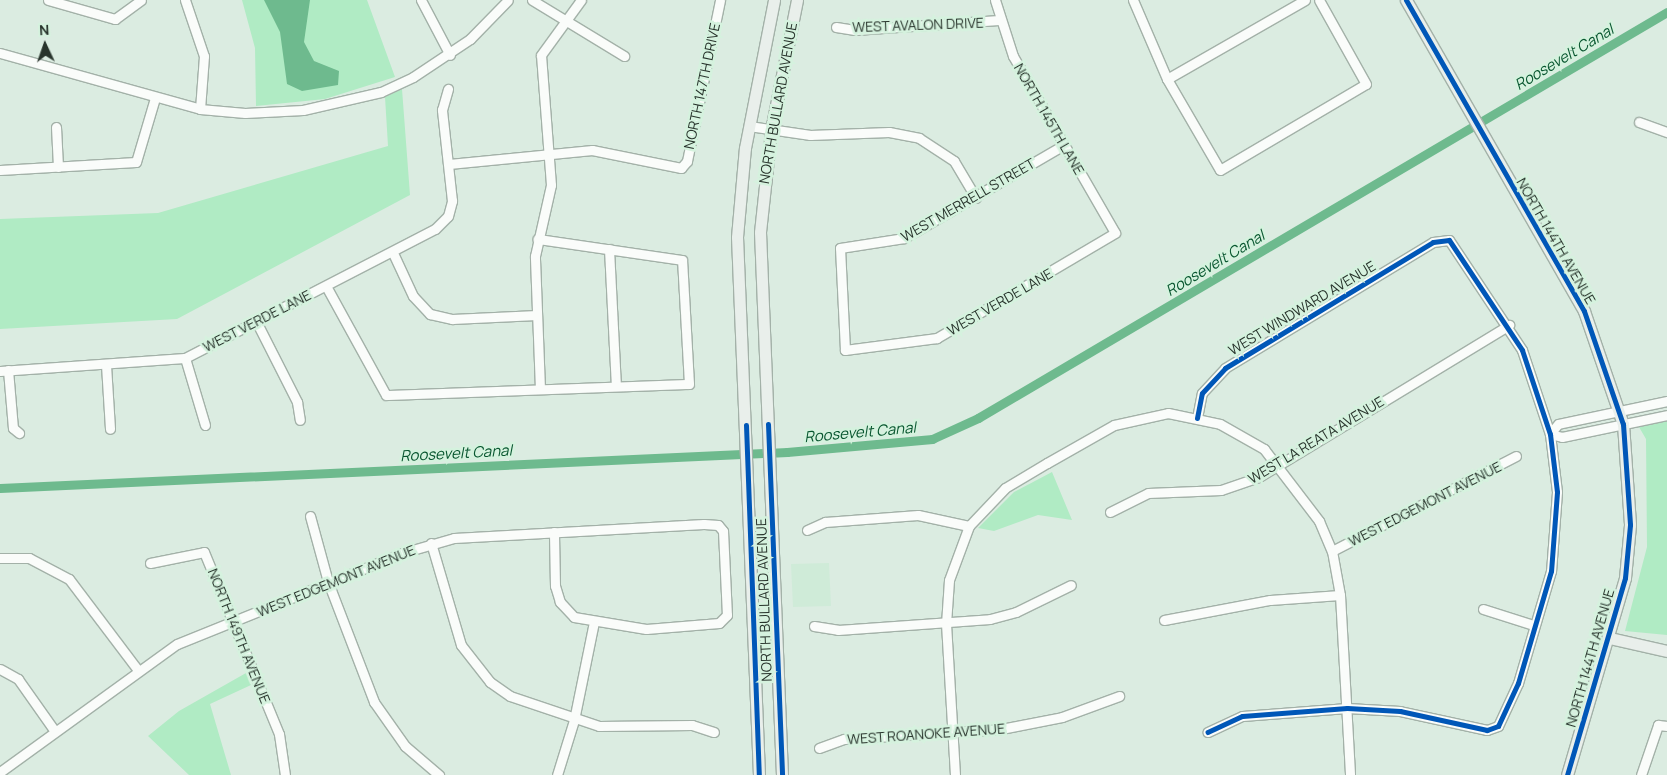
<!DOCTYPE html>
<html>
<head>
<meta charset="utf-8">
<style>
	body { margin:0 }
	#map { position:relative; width:1667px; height:775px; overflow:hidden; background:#dbece1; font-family:Manrope,sans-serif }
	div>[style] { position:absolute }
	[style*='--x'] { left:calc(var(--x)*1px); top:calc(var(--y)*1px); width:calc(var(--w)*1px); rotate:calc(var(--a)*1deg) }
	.built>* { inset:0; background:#cfebd8 }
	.green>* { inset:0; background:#b0ebc4 }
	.water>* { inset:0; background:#6eba8e }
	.canal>* { height:9px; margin:-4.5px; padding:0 4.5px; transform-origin:4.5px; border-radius:4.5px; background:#6eba8e }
	.roads { filter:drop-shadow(1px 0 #a3b1a8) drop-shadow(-1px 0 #a3b1a8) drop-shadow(0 1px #a3b1a8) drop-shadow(0 -1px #a3b1a8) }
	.minor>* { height:9px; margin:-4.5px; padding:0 4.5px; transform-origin:4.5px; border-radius:4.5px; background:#fafcfa }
	.major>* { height:11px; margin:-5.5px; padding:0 5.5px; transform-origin:5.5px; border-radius:5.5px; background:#e9efeb }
	.cycleway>* { height:5px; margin:-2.5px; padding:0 2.5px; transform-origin:2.5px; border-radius:2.5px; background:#0057b8 }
	span { translate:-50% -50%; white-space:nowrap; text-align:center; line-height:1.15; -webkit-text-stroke:5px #d5f2de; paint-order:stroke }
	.street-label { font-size:14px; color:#28342c }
	.water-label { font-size:15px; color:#08562f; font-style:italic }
	.north { position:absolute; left:20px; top:20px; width:50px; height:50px; -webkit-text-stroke:4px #d5f2de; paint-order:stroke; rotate:357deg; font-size:14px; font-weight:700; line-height:20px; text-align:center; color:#28342c }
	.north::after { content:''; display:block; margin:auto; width:18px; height:22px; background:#28342c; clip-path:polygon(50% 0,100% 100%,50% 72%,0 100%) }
</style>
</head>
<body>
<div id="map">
	<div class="built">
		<i style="clip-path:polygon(829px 563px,831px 606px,793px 607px,791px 564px)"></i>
	</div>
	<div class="green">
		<i style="clip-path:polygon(242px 0,367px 0,395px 77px,325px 99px,256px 106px,255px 48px)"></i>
		<i style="clip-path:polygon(402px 89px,410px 195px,177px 319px,0 329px,0 219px,158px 213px,388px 146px,385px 97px)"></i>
		<i style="clip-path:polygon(1667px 421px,1667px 635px,1625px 631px,1647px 547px,1646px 439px,1639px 427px)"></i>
		<i style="clip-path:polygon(1052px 472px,1072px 520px,1038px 515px,994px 531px,978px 528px,1014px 492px)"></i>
		<i style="clip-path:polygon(246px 673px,251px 685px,210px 704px,231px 775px,189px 775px,148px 736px,179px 711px)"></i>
	</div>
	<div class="water">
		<i style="clip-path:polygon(264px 0,310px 0,304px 42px,314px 61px,339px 71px,338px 85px,302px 91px,287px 84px,280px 32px)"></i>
	</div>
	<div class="canal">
		<i style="--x:0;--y:488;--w:788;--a:-2.62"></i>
		<i style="--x:787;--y:452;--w:146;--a:-5.1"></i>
		<i style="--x:932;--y:439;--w:51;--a:-24.5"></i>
		<i style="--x:978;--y:418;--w:800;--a:-30.51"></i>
	</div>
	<div class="roads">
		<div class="minor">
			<i style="--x:48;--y:0;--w:70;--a:15.8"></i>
			<i style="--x:115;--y:19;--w:32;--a:-36"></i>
			<i style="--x:185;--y:0;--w:59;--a:71.3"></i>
			<i style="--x:204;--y:56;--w:53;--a:94.3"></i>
			<i style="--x:421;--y:0;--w:62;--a:62.2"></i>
			<i style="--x:532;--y:0;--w:108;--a:31.3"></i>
			<i style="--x:995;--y:0;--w:59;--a:72.2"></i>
			<i style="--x:1013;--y:56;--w:204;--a:60"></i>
			<i style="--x:1115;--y:233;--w:207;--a:149.5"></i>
			<i style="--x:937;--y:338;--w:93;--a:172.6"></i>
			<i style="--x:845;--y:350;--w:102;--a:-92.8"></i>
			<i style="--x:840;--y:248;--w:65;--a:-8.9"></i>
			<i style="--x:904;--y:238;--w:185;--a:-30.2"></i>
			<i style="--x:1133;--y:0;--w:86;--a:66.7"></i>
			<i style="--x:1167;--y:79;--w:105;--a:59.8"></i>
			<i style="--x:1220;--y:170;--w:169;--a:-30.5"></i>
			<i style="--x:1366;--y:84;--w:96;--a:-119.2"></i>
			<i style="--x:836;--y:27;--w:19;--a:9"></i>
			<i style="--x:855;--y:30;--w:144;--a:-4"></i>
			<i style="--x:0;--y:53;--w:208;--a:15.6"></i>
			<i style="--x:200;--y:109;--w:45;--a:5.1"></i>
			<i style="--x:245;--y:113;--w:58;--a:-3"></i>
			<i style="--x:303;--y:110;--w:80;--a:-13"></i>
			<i style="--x:381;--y:92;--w:35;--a:-25"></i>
			<i style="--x:413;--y:77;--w:69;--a:-33.7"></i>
			<i style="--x:470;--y:39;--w:54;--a:-45.7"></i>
			<i style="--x:1167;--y:79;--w:159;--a:-29.8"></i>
			<i style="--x:1639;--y:122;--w:30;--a:20"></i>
			<i style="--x:749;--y:126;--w:62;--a:8.4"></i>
			<i style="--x:810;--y:135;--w:79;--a:-2.2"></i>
			<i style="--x:889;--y:132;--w:31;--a:11"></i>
			<i style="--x:919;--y:138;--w:42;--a:33.3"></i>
			<i style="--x:954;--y:161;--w:43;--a:59.3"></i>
			<i style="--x:56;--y:127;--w:40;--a:87.1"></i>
			<i style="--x:449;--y:164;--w:144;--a:-5.6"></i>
			<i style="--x:592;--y:150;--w:91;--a:11.4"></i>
			<i style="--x:681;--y:168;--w:9;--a:-49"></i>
			<i style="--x:687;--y:161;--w:164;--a:-78.4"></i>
			<i style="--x:0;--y:170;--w:136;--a:-3.4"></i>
			<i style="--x:136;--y:162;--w:67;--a:-73.5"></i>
			<i style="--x:609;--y:249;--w:137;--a:87.1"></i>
			<i style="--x:393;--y:253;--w:47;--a:65.1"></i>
			<i style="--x:413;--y:296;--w:25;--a:47"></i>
			<i style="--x:430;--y:314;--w:23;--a:13"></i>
			<i style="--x:452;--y:319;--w:85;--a:-2.7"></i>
			<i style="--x:326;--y:286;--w:124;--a:61.2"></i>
			<i style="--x:386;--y:395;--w:303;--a:-2.1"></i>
			<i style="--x:689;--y:384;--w:124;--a:-93.2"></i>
			<i style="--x:682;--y:260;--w:146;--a:-171.7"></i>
			<i style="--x:257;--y:323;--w:89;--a:63.1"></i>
			<i style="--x:297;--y:402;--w:18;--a:81"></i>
			<i style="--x:185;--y:358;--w:70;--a:73.4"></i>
			<i style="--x:106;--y:365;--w:64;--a:86.4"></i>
			<i style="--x:8;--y:370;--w:58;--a:85.1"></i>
			<i style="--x:13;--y:428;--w:8;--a:40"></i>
			<i style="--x:0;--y:371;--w:185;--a:-4"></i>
			<i style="--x:185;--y:358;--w:281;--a:-27.3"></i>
			<i style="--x:435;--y:229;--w:18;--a:-45"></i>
			<i style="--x:448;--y:216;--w:16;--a:-75"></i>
			<i style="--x:452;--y:201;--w:92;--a:-96.3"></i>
			<i style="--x:442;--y:110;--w:22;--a:-74"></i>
			<i style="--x:540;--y:389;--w:133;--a:-92.2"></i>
			<i style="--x:535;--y:256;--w:73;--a:-77.3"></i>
			<i style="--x:551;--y:185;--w:130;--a:-94.4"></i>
			<i style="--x:541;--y:55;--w:68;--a:-54"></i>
			<i style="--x:1667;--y:401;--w:111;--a:168.1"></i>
			<i style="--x:1558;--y:424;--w:13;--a:129"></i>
			<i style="--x:1550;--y:434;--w:12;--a:14"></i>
			<i style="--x:1562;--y:437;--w:107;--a:-11.8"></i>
			<i style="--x:1197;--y:418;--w:25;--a:-79"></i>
			<i style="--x:1202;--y:393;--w:34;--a:-47"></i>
			<i style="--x:1225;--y:368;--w:243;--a:-31.2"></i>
			<i style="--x:1433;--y:242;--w:16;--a:-7"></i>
			<i style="--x:1449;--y:240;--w:132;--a:56.4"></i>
			<i style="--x:1522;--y:350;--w:89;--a:71.6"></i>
			<i style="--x:1550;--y:434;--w:58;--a:83.1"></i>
			<i style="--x:1557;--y:492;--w:79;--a:94.3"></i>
			<i style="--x:1551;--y:571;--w:117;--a:106.4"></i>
			<i style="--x:1518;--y:683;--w:47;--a:114.9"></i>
			<i style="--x:1498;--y:726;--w:12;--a:160"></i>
			<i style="--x:1487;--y:730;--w:89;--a:-167.7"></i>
			<i style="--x:1400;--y:711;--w:53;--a:-176.8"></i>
			<i style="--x:1347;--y:708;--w:105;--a:175.6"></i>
			<i style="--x:1242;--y:716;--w:38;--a:155"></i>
			<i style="--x:1110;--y:512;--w:42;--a:-26.6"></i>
			<i style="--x:1148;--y:493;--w:73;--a:-2.4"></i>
			<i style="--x:1221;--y:490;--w:40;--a:-18.9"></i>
			<i style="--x:1259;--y:477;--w:293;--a:-31.3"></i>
			<i style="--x:310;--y:516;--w:68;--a:74.7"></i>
			<i style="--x:328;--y:582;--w:129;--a:69"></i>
			<i style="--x:374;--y:702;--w:54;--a:54.8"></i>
			<i style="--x:405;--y:746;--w:45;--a:40.5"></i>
			<i style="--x:807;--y:530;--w:20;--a:-24"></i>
			<i style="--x:825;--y:522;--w:93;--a:-4.3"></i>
			<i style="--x:918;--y:515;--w:52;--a:12.2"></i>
			<i style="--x:431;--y:543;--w:106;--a:73.6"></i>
			<i style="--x:461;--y:645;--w:47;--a:51.9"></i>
			<i style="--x:490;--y:682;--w:24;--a:35"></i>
			<i style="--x:510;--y:696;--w:94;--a:18.6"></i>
			<i style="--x:599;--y:726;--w:93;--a:-0.6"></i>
			<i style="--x:692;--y:725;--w:23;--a:18"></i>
			<i style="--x:1332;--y:551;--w:207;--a:-27.3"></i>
			<i style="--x:0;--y:558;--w:29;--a:0"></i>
			<i style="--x:29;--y:558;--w:45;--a:27.7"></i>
			<i style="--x:69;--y:579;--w:113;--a:52.9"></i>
			<i style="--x:150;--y:563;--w:55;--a:-11.5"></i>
			<i style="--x:204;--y:552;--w:197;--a:67.6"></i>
			<i style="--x:279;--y:734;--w:41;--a:81.7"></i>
			<i style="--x:1483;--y:609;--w:52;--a:17.7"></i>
			<i style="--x:1164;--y:620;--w:108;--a:-10.7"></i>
			<i style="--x:1270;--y:600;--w:70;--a:-4.1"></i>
			<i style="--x:814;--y:626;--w:24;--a:9"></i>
			<i style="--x:838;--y:630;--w:152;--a:-4.1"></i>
			<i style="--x:990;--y:619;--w:27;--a:-15"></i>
			<i style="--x:1016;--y:612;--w:61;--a:-26.1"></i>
			<i style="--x:0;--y:669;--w:21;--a:29"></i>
			<i style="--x:18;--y:679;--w:62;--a:54.8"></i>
			<i style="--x:819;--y:748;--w:27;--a:-20"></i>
			<i style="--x:844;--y:739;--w:157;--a:-3.6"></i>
			<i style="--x:1001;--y:729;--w:62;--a:-11.1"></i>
			<i style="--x:1062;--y:717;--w:61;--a:-20.2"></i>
			<i style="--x:0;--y:772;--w:218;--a:-35.9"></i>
			<i style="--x:177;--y:644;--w:243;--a:-22"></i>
			<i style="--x:402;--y:553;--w:54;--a:-16.1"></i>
			<i style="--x:454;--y:538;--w:250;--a:-3.2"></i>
			<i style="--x:704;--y:524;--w:14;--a:4"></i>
			<i style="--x:718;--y:525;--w:8;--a:50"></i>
			<i style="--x:723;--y:531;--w:84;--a:87.3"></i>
			<i style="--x:727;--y:615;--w:11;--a:135"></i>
			<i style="--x:719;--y:623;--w:73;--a:175.3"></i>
			<i style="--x:646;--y:629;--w:73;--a:-170.5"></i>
			<i style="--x:574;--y:617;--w:21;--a:-133"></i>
			<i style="--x:560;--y:602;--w:17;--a:-107"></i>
			<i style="--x:555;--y:586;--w:54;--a:-91.1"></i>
			<i style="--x:557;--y:775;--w:58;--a:-72.8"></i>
			<i style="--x:574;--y:720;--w:100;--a:-78.5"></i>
			<i style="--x:955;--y:775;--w:151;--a:-93.4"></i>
			<i style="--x:946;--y:624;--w:44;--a:-86.1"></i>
			<i style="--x:949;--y:580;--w:58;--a:-69.7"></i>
			<i style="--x:969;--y:526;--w:52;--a:-46.5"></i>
			<i style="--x:1005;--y:488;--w:49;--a:-30.8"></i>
			<i style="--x:1047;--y:463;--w:77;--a:-29.6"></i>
			<i style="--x:1114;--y:425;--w:55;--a:-12.5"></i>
			<i style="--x:1168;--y:413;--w:53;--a:11.9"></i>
			<i style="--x:1220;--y:424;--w:51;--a:29.6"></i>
			<i style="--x:1264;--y:449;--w:91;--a:52.6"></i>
			<i style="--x:1319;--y:521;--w:33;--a:67"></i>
			<i style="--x:1332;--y:551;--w:45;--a:79.7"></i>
			<i style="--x:1340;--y:595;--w:180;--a:86.8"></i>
			<i style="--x:1641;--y:775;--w:53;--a:-71.2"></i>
			<i style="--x:1658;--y:725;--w:9;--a:6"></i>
		</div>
		<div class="major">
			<i style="--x:1406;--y:0;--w:358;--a:60.2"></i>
			<i style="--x:1584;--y:311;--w:120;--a:71"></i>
			<i style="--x:1623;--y:424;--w:101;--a:86"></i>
			<i style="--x:1630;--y:525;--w:53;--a:95.4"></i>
			<i style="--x:1625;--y:578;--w:205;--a:106.4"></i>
			<i style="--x:1610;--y:638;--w:58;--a:12.8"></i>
			<i style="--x:759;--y:775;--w:538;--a:-92.34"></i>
			<i style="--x:737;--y:237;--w:89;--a:-84.9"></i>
			<i style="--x:745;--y:148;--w:151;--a:-78.9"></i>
			<i style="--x:782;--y:775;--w:543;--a:-92.32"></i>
			<i style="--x:760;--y:232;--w:103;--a:-83.8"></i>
			<i style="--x:771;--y:130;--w:133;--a:-78.7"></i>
		</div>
	</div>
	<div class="cycleway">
		<i style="--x:1406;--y:0;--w:358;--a:60.2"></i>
		<i style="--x:1584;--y:311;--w:120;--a:71"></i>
		<i style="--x:1623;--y:424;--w:101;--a:86"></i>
		<i style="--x:1630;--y:525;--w:53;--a:95.4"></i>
		<i style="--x:1625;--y:578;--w:205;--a:106.4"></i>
		<i style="--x:1197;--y:418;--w:25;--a:-79"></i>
		<i style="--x:1202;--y:393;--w:34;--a:-47"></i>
		<i style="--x:1225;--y:368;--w:243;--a:-31.2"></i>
		<i style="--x:1433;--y:242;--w:16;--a:-7"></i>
		<i style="--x:1449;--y:240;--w:132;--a:56.4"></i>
		<i style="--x:1522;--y:350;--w:89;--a:71.6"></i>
		<i style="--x:1550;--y:434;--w:58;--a:83.1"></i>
		<i style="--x:1557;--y:492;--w:79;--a:94.3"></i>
		<i style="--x:1551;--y:571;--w:117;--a:106.4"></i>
		<i style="--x:1518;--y:683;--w:47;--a:114.9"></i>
		<i style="--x:1498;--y:726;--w:12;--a:160"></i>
		<i style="--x:1487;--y:730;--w:89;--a:-167.7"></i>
		<i style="--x:1400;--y:711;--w:53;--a:-176.8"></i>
		<i style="--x:1347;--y:708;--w:105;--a:175.6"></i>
		<i style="--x:1242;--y:716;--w:38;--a:155"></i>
		<i style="--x:768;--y:424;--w:351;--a:87.7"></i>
		<i style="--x:746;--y:425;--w:350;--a:87.9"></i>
	</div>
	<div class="street-label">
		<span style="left:918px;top:25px;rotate:-2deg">WEST AVALON DRIVE</span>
		<span style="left:702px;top:86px;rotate:-78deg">NORTH 147TH DRIVE</span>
		<span style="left:778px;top:103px;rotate:-80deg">NORTH BULLARD AVENUE</span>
		<span style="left:1049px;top:119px;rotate:60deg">NORTH 145TH LANE</span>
		<span style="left:968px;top:200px;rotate:-30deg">WEST MERRELL STREET</span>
		<span style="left:1556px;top:241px;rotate:60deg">NORTH 144TH AVENUE</span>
		<span style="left:1000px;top:302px;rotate:-30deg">WEST VERDE LANE</span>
		<span style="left:1302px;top:308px;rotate:-31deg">WEST WINDWARD AVENUE</span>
		<span style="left:257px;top:321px;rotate:-27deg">WEST VERDE LANE</span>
		<span style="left:1316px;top:440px;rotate:-31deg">WEST LA REATA AVENUE</span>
		<span style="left:1425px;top:504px;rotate:-27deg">WEST EDGEMONT AVENUE</span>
		<span style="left:336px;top:581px;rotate:-22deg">WEST EDGEMONT AVENUE</span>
		<span style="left:764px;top:600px;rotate:-92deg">NORTH BULLARD AVENUE</span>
		<span style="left:239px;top:636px;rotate:68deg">NORTH 149TH AVENUE</span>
		<span style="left:1590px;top:658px;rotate:-74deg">NORTH 144TH AVENUE</span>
		<span style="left:926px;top:734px;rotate:-4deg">WEST ROANOKE AVENUE</span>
	</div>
	<div class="water-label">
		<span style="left:1564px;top:57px;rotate:-31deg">Roosevelt Canal</span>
		<span style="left:1215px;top:263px;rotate:-31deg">Roosevelt Canal</span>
		<span style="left:860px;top:432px;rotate:-5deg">Roosevelt Canal</span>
		<span style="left:456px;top:453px;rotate:-3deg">Roosevelt Canal</span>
	</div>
	<div class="north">N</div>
</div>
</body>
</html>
